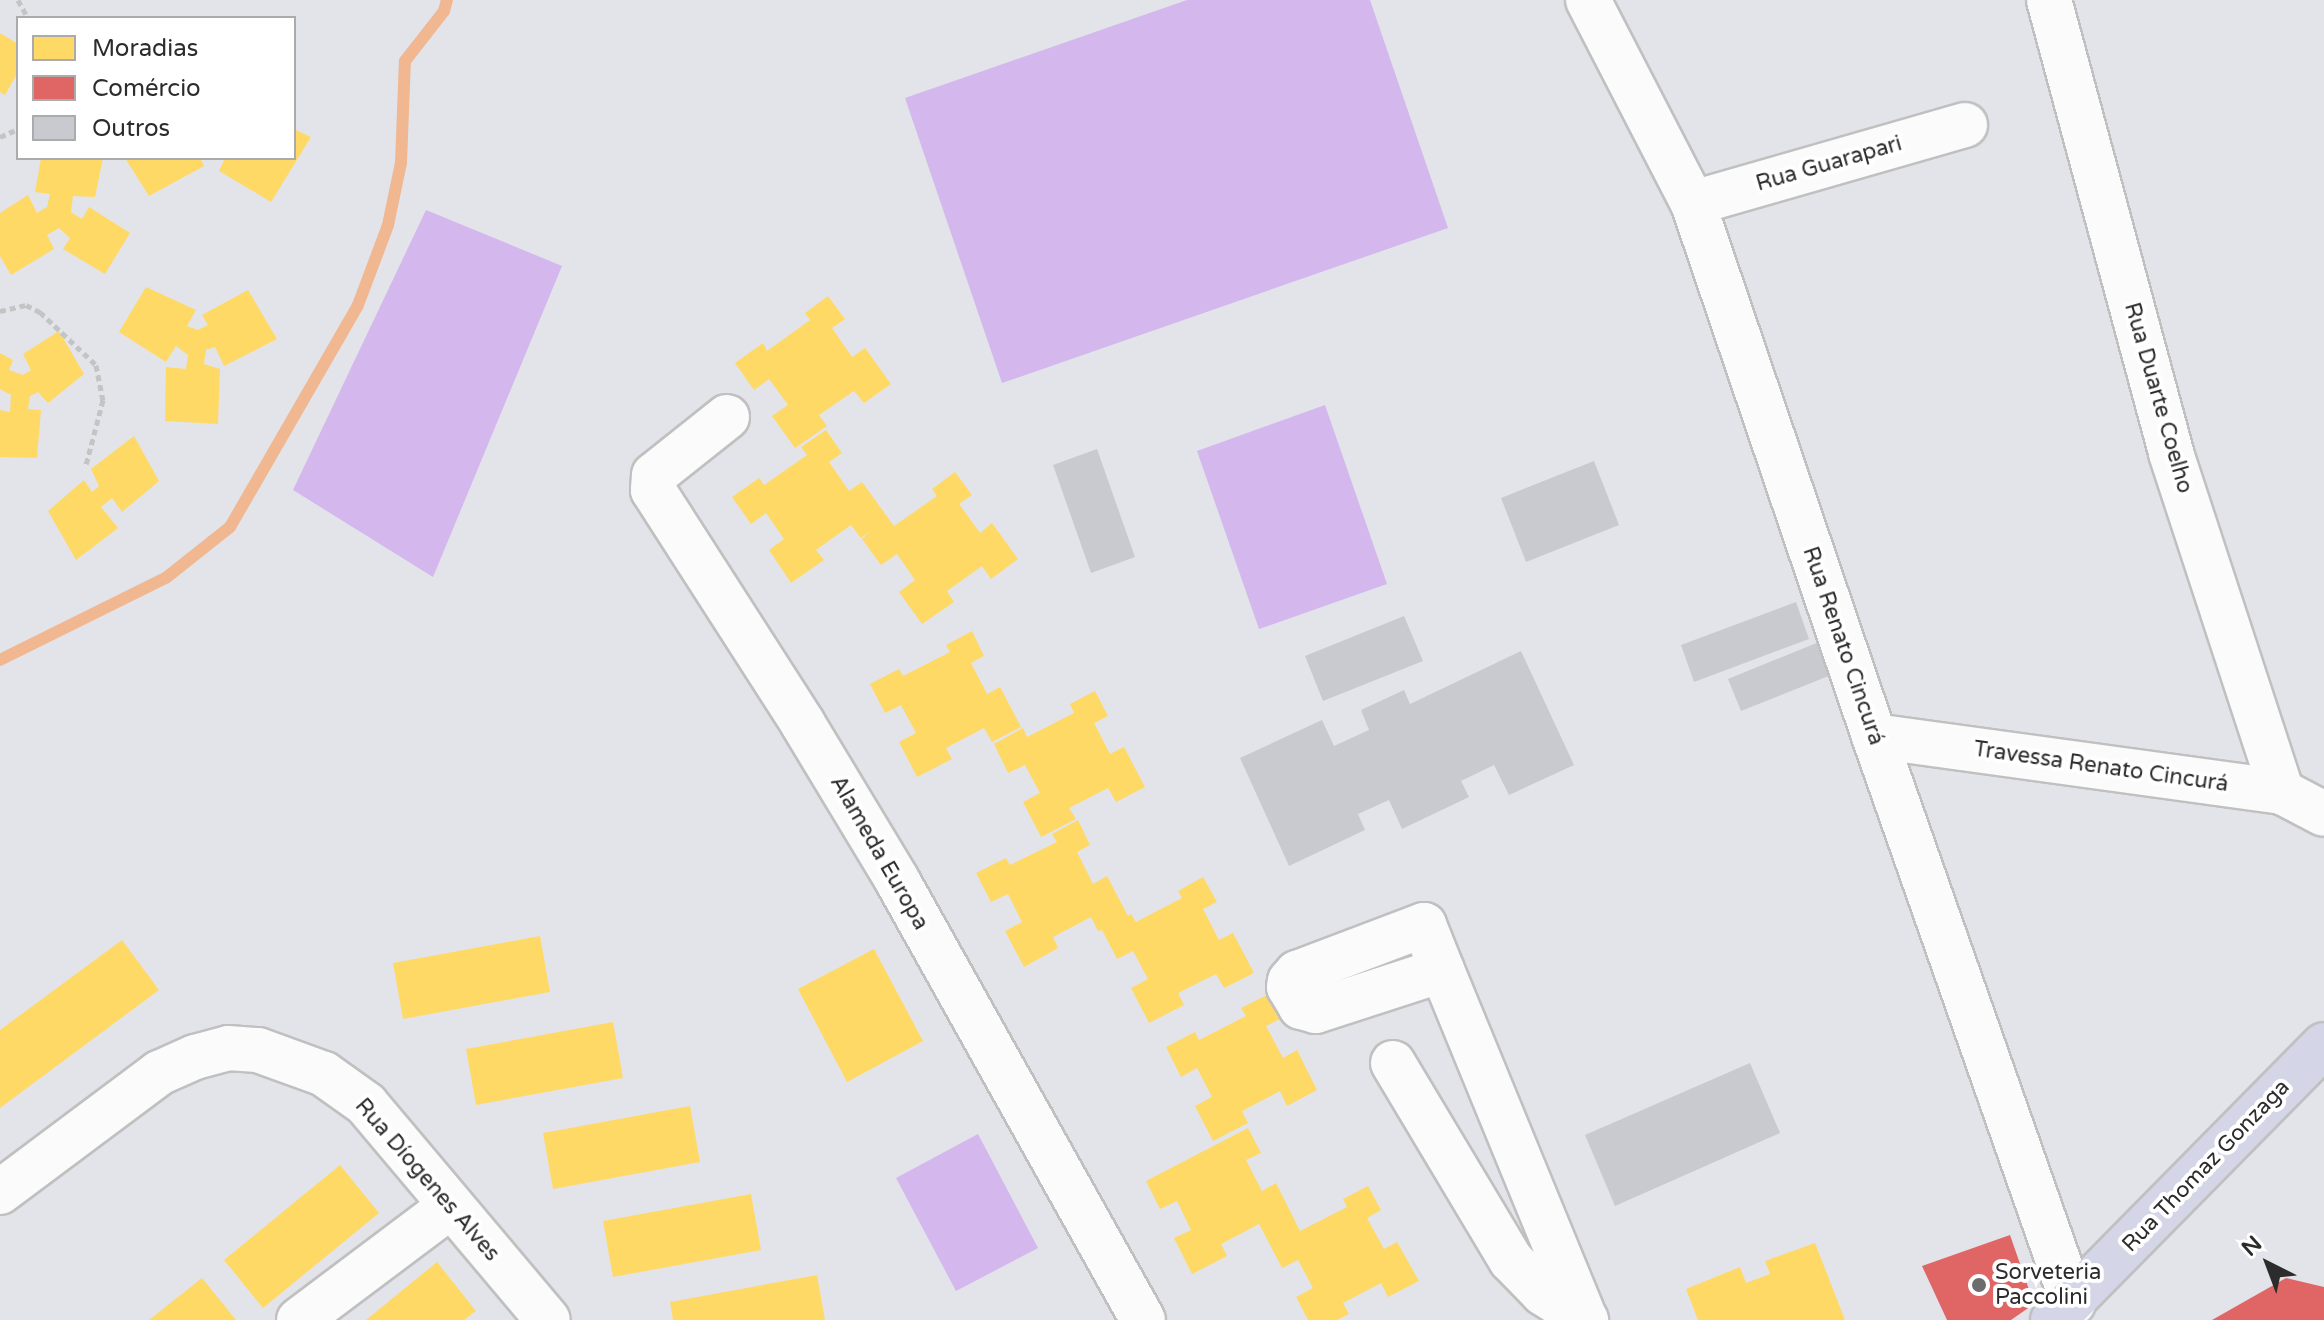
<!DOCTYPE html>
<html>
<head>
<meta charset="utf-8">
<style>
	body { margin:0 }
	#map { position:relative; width:2324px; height:1320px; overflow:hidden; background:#e2e4ea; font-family:"Varela Round",sans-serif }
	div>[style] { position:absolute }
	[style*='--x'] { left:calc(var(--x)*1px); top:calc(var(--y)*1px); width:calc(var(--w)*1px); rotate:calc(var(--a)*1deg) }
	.pitch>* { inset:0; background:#d3b7ed }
	.homes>* { inset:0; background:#ffd966 }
	.shops>* { inset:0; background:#e06666 }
	.stream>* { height:12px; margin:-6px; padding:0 6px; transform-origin:6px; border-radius:6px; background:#f0b791 }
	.building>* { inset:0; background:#c8cacf }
	.path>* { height:5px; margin-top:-2.5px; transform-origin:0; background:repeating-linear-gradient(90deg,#c3c4c4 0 6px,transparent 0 10px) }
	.roads { filter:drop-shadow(2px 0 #c0c0c0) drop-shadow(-2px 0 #c0c0c0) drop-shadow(0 2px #c0c0c0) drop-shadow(0 -2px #c0c0c0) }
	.minor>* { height:44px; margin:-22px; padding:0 22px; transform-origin:22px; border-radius:22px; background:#fbfbfc }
	.major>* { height:44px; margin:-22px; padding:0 22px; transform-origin:22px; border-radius:22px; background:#d4d6e8 }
	.dots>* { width:22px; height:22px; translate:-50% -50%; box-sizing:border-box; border:4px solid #fff; border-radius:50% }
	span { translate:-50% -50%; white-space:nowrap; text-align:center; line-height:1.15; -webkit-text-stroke:8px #fff; paint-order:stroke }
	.street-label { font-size:22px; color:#2c2c2c }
	.poi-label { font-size:22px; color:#2c2c2c }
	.left { translate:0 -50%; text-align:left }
	.legend { position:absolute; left:16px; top:16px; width:280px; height:144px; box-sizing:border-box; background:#fff; border:2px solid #ababab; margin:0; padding:10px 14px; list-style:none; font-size:24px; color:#2c2c2c }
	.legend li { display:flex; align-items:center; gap:16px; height:40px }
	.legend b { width:40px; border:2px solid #ababab }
	.north { position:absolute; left:2228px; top:1224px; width:80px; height:80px; -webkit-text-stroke:6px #fff; paint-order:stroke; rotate:318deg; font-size:22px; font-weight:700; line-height:32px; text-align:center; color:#2c2c2c }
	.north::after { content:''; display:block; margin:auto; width:28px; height:36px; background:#2c2c2c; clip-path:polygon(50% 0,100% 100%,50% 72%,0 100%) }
</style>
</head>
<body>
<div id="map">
	<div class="pitch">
		<i style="clip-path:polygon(1187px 0,1370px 0,1448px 228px,1002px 383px,905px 98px)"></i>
		<i style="clip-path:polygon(426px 210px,562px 266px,433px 577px,293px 490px)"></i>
		<i style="clip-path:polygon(1325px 405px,1387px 584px,1259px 629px,1197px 451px)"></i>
		<i style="clip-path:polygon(978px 1134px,1038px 1248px,956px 1291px,896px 1178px)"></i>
	</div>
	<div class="homes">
		<i style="clip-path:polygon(0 33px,18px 44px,18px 72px,5px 95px,0 92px)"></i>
		<i style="clip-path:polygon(294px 129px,311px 137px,271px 202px,219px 171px,225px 158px,294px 158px)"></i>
		<i style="clip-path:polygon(41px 158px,103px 158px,95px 197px,73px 196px,71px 212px,82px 219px,89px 207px,130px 233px,105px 274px,63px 249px,70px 238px,59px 228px,47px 235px,54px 249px,11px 275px,0 256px,0 213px,28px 195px,37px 213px,47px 207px,50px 194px,35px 192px)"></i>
		<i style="clip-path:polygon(125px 158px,200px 158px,204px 166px,149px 196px)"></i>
		<i style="clip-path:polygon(146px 287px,196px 310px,187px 326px,198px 330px,208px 325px,202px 315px,248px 290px,277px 339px,224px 366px,215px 347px,206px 350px,204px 364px,220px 369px,218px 424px,165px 421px,166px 367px,186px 369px,188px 355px,176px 346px,166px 362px,119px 332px)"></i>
		<i style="clip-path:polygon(828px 296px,845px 319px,832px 328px,852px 357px,865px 348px,891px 384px,864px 403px,854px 391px,819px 415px,827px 426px,795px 448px,772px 416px,788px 405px,769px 379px,754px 390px,735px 363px,763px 343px,767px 351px,810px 320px,805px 313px)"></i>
		<i style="clip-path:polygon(59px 331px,84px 374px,48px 403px,38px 392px,30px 396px,28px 409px,41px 410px,37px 458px,0 457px,0 410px,10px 412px,11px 395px,0 389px,0 353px,13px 360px,9px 370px,23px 375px,31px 370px,23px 354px)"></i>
		<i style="clip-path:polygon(826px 430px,842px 453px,829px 462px,849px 491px,862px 482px,894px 526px,937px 496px,932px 489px,955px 472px,972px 495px,959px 504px,980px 533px,992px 523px,1018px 559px,991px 579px,982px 566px,947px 591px,954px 602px,922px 624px,899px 592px,915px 580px,897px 554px,881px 565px,862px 539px,871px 531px,861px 538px,851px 525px,816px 550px,824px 560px,791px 583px,769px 550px,784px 539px,766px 513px,751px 524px,732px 497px,759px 478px,764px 485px,807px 455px,801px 447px)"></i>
		<i style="clip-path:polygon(134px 436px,159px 481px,122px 512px,112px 498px,101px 507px,118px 528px,76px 560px,48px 511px,84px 480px,92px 492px,99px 486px,91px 469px)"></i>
		<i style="clip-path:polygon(972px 631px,984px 656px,971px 663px,987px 694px,1000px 687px,1021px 727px,992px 742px,984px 728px,946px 748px,952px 759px,917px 777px,899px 742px,916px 733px,901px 705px,885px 713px,870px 684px,899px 669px,903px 676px,950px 652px,946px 645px)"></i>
		<i style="clip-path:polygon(1095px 691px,1108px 716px,1094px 723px,1110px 754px,1124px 747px,1145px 787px,1116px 802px,1108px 788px,1069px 808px,1076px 819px,1041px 837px,1023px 802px,1040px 793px,1025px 765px,1008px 773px,994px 744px,1023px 728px,1027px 737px,1074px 713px,1070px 704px)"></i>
		<i style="clip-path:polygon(1078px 820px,1090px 845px,1077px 852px,1093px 884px,1107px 876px,1128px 916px,1131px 914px,1136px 922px,1182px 898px,1178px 891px,1203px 877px,1217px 902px,1203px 909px,1219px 940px,1233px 933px,1254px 973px,1224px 988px,1216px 974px,1178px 993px,1184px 1005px,1149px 1023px,1131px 988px,1148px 979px,1133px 951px,1117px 959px,1102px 930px,1098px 931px,1091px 917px,1053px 937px,1058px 948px,1024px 967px,1005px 931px,1022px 922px,1008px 894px,991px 902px,976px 873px,1006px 858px,1010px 865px,1057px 842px,1052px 834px)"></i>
		<i style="clip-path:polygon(540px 936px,550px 992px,403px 1019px,393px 963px)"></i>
		<i style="clip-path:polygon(122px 940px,159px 990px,0 1108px,0 1030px)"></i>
		<i style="clip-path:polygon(874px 949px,923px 1041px,847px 1082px,798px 989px)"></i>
		<i style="clip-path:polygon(1267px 995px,1280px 1019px,1266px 1026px,1283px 1058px,1297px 1050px,1317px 1090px,1287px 1106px,1280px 1091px,1242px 1111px,1248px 1123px,1213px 1141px,1195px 1106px,1212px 1097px,1197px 1068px,1181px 1077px,1166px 1047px,1195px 1032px,1199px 1040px,1246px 1016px,1241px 1008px)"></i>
		<i style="clip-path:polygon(613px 1022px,623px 1078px,476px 1105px,466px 1049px)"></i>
		<i style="clip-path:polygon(690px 1106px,700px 1162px,553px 1189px,543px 1133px)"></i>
		<i style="clip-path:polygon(1248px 1128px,1261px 1153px,1246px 1160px,1262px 1191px,1276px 1183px,1300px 1231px,1347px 1207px,1343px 1199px,1368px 1186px,1381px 1210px,1367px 1218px,1384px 1249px,1397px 1242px,1419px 1281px,1388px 1297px,1381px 1283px,1343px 1303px,1349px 1314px,1337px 1320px,1308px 1320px,1296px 1297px,1313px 1288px,1298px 1260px,1282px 1268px,1259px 1224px,1221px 1244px,1227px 1256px,1192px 1274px,1174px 1238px,1191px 1230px,1177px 1201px,1160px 1209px,1146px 1181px)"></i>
		<i style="clip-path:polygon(340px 1165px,379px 1213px,263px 1308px,224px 1260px)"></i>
		<i style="clip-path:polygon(751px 1194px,761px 1250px,613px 1277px,603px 1221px)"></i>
		<i style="clip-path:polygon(1815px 1243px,1845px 1320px,1698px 1320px,1686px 1289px,1740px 1267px,1746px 1283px,1770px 1274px,1765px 1261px)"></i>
		<i style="clip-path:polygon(437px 1262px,476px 1311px,464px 1320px,366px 1320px)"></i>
		<i style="clip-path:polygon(817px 1275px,825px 1320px,673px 1320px,670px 1302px)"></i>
		<i style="clip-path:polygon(202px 1278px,236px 1320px,149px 1320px)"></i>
	</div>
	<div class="shops">
		<i style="clip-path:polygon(2010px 1235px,2034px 1304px,2011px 1320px,1947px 1320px,1922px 1266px)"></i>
		<i style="clip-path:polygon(2286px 1278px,2324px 1287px,2324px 1320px,2212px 1320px)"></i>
	</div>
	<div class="stream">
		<i style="--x:0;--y:660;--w:186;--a:-26.4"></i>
		<i style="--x:167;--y:577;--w:80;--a:-38.4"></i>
		<i style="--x:230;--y:527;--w:256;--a:-60"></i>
		<i style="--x:358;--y:305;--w:85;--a:-69.4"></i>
		<i style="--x:388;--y:225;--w:63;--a:-78.2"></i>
		<i style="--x:401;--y:163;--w:102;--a:-87.8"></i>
		<i style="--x:405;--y:61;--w:63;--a:-52"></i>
		<i style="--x:444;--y:11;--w:11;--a:-75"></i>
	</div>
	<div class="building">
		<i style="clip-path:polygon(1097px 449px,1135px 557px,1091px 573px,1053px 465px)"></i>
		<i style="clip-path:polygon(1594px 461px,1619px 525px,1526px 562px,1501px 498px)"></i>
		<i style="clip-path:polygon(1796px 602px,1809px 639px,1694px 682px,1681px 645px)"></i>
		<i style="clip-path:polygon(1404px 616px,1423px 661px,1323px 701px,1305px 656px)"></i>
		<i style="clip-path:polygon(1819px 642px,1831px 675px,1741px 711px,1728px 679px)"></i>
		<i style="clip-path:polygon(1521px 651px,1574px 765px,1509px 795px,1494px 765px,1461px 781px,1469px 797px,1402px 829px,1389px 800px,1358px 814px,1365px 830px,1289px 866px,1240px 758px,1322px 720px,1334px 746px,1369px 730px,1361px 710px,1404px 690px,1410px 704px)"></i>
		<i style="clip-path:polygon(1750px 1063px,1780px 1133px,1615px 1206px,1585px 1135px)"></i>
	</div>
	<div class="path">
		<i style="--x:18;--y:0;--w:21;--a:61"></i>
		<i style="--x:0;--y:137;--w:20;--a:-24"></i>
		<i style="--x:0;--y:311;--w:27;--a:-13"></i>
		<i style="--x:26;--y:305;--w:16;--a:27"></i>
		<i style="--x:40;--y:312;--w:77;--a:43.4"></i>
		<i style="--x:96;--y:365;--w:36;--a:79"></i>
		<i style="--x:103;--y:400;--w:67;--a:104.7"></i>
	</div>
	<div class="roads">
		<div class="minor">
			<i style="--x:1588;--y:0;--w:229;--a:62.7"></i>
			<i style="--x:1693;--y:203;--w:563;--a:71.24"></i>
			<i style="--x:1874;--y:736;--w:601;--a:70.66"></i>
			<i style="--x:2049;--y:0;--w:469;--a:74.9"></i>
			<i style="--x:2171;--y:453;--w:357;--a:71.9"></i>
			<i style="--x:1693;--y:203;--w:283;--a:-16"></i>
			<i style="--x:727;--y:417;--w:93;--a:141.5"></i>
			<i style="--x:654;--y:475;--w:15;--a:94"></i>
			<i style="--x:653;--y:490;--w:278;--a:57.3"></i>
			<i style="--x:803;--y:724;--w:182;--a:58.9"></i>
			<i style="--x:897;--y:880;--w:504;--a:60.79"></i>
			<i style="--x:1874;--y:736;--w:412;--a:7.8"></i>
			<i style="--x:2282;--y:792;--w:47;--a:27.6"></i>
			<i style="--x:1442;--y:970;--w:133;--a:162"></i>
			<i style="--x:1316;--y:1011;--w:16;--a:-165"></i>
			<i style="--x:1301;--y:1007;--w:23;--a:-121"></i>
			<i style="--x:1289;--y:987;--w:6;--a:-81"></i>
			<i style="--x:1290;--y:981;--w:11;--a:-49"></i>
			<i style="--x:1297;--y:973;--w:136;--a:-20.7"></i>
			<i style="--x:1424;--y:925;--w:48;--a:68.2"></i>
			<i style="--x:1442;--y:970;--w:377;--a:67.7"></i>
			<i style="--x:1393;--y:1063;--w:230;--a:59.1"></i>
			<i style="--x:1511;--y:1260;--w:46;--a:45.9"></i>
			<i style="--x:1543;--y:1293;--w:51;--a:32.1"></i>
			<i style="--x:0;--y:1192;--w:199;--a:-36.8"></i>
			<i style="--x:159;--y:1073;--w:39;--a:-24"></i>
			<i style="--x:195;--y:1057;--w:34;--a:-15"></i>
			<i style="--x:228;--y:1048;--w:30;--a:4"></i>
			<i style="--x:258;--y:1050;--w:70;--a:20"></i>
			<i style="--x:324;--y:1074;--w:52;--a:35.5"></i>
			<i style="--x:366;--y:1104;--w:282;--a:49.9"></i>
			<i style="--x:299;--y:1320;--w:190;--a:-36.9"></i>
		</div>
		<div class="major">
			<i style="--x:2053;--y:1320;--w:386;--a:-45.4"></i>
		</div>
	</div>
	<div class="dots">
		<i style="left:1979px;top:1285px;background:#6c6c6e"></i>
	</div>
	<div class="street-label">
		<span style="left:1829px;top:164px;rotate:-16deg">Rua Guarapari</span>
		<span style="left:2158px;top:398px;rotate:74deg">Rua Duarte Coelho</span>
		<span style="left:1843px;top:646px;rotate:71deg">Rua Renato Cincurá</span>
		<span style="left:2101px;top:767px;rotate:8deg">Travessa Renato Cincurá</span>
		<span style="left:879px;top:853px;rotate:60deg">Alameda Europa</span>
		<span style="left:2206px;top:1166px;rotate:-46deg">Rua Thomaz Gonzaga</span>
		<span style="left:427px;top:1180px;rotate:49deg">Rua Díogenes Alves</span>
	</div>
	<div class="poi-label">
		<span class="left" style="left:1995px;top:1285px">Sorveteria<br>Paccolini</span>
	</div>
	<ul class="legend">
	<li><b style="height:22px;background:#ffd966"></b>Moradias</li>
	<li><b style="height:22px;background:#e06666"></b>Comércio</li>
	<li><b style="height:22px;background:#c8cacf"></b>Outros</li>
	</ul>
	<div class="north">N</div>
</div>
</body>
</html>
